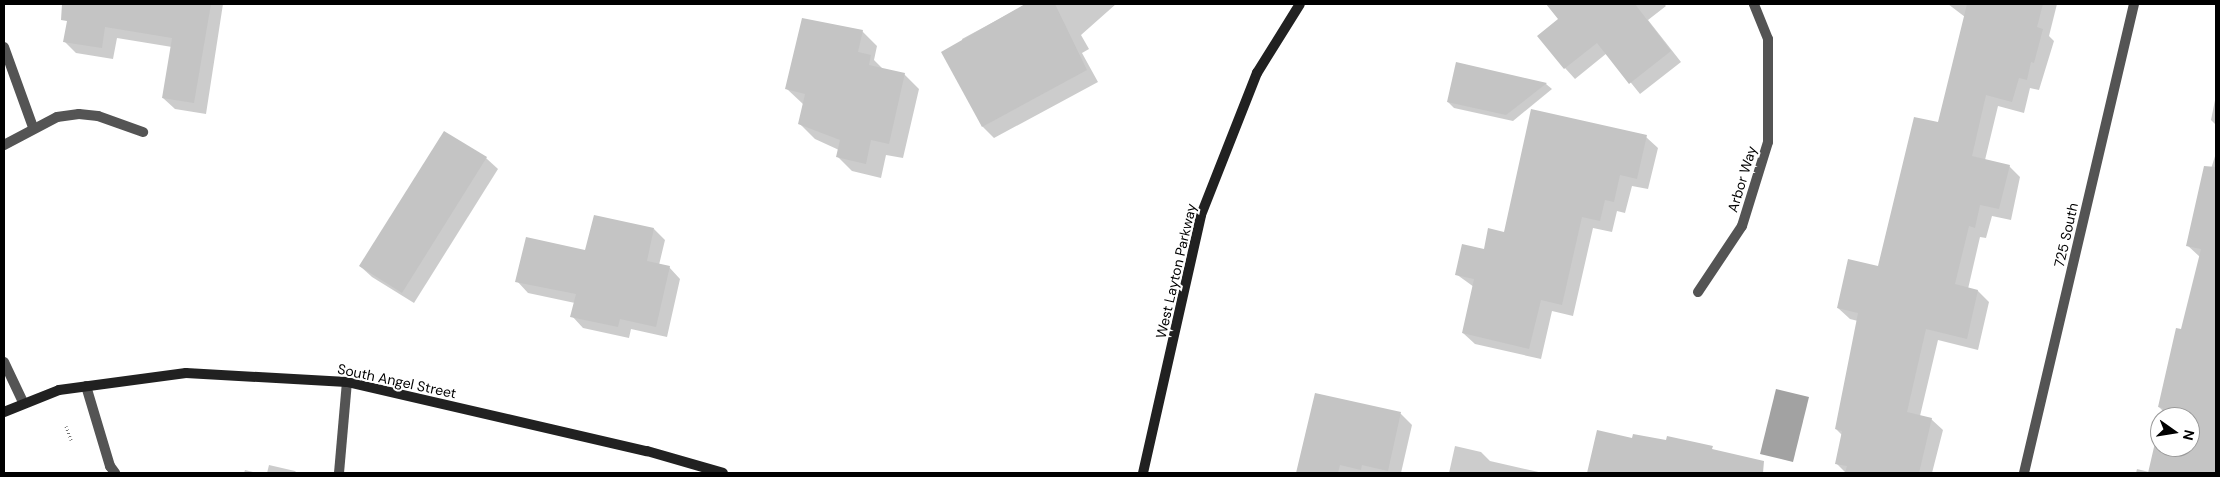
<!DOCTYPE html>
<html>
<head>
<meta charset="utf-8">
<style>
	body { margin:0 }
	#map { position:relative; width:2220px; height:477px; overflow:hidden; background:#fff; font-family:"DM Sans",sans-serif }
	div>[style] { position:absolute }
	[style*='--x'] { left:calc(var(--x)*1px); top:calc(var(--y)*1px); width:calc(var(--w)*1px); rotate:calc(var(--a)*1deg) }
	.water>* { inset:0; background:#a2a2a2 }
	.shadow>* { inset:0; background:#0003 }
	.building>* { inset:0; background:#c4c4c4 }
	.path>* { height:3px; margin-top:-1.5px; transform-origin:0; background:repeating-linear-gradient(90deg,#767676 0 1px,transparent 0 3.5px) }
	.service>* { height:10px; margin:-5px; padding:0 5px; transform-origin:5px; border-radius:5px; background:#545454 }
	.minor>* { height:10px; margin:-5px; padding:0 5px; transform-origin:5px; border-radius:5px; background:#545454 }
	.tertiary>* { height:10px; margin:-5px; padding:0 5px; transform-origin:5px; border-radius:5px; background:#545454 }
	.secondary>* { height:10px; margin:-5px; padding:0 5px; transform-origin:5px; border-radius:5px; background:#212121 }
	span { translate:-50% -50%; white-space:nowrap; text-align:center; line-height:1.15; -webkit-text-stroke:4px #fff; paint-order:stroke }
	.street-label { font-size:14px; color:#000 }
	.frame { position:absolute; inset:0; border:5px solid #000; pointer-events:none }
	.north { position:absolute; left:2150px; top:407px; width:50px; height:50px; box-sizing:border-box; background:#fff; border:1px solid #999; border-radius:50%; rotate:103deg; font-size:14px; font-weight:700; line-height:20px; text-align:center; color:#000 }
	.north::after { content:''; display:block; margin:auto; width:18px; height:22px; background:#000; clip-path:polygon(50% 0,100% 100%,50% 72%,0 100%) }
</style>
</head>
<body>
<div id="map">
	<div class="water">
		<i style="clip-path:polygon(1776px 389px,1809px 397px,1793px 462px,1760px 454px)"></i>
	</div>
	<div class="shadow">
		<i style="clip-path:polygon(71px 4px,223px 4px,206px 114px,175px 109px,163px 98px,172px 47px,117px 38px,113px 59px,76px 53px,65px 42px)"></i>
		<i style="clip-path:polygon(1027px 4px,1116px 4px,1081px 35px,1089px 49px,1082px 53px,1098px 82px,994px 138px,983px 127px,962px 39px)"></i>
		<i style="clip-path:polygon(1547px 4px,1664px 4px,1666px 6px,1648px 20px,1681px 62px,1640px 94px,1607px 53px,1575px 79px,1565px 68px,1560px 19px)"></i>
		<i style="clip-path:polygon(1948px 4px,2057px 4px,2049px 36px,2054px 41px,2039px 90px,2030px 88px,2024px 113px,1998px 106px,1985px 160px,2009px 166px,2020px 177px,2011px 220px,1992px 216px,1986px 238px,1980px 237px,1968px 289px,1978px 291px,1989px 302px,1978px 350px,1938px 340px,1920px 416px,1931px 419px,1943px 430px,1932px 473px,1846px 473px,1836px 463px,1842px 435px,1836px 429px,1858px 321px,1850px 319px,1838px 308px,1879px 268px,1938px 124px,1965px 17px)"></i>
		<i style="clip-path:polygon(862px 31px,877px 46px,874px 60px,883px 69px,904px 74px,919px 89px,903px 158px,886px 155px,881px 178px,852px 171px,837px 156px,839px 150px,815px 139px,800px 124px,804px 105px,787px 89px)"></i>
		<i style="clip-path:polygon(1457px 64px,1546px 84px,1552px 89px,1513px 121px,1454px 108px,1448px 102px)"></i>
		<i style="clip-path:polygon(2216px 95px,2216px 125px,2211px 120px)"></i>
		<i style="clip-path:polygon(1646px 137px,1658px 148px,1648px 189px,1632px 186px,1625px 213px,1617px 211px,1612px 232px,1593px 228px,1573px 316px,1552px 311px,1541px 359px,1475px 344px,1463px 333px,1474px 287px,1456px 274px,1505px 234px)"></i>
		<i style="clip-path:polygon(2216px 153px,2216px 473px,2136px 473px,2137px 469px,2149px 472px,2160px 426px,2160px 447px,2190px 447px,2190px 417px,2162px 417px,2163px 411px,2159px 407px,2183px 331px,2200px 257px,2187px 245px)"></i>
		<i style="clip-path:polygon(486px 158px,498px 169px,414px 303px,372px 277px,360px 266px)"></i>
		<i style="clip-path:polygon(654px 229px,665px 240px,659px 265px,669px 267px,680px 279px,667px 337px,631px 329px,629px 338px,583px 328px,572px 316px,575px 303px,528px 293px,517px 281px,586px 251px)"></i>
		<i style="clip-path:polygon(1316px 394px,1401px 414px,1412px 425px,1401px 473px,1298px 473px)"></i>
		<i style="clip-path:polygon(1598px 431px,1739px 466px,1738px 473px,1589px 473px)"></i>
		<i style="clip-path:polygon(1455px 446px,1481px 452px,1490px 461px,1543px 473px,1449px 473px)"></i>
		<i style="clip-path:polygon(269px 465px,295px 471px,297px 473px,267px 473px)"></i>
		<i style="clip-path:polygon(245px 470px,257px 473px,244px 473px)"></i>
	</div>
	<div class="building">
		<i style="clip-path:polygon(62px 4px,211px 4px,194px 103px,162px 98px,172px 38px,105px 27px,102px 48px,63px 42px,67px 21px,61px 20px)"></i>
		<i style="clip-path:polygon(1025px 4px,1055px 4px,1087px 70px,982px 127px,941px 52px)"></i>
		<i style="clip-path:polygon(1546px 4px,1635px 4px,1671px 51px,1629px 84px,1597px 43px,1564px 69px,1537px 36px,1558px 19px)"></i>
		<i style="clip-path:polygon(1967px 4px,2043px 4px,2037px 27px,2043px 29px,2034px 63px,2031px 62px,2027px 80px,2019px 78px,2012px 102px,1986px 95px,1972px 156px,2010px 165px,1999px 209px,1980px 205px,1975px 228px,1969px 226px,1955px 284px,1978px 290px,1967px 339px,1926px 329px,1907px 412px,1932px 418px,1919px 473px,1845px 473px,1847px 466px,1835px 464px,1842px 431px,1835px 429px,1858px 313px,1837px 308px,1848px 259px,1878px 266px,1914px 117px,1938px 122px)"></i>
		<i style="clip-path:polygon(802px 18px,863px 30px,858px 52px,871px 55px,869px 65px,905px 73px,889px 144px,871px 140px,866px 164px,836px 157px,840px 140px,798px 124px,805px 94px,785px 89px)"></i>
		<i style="clip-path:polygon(1456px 62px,1547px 83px,1506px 115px,1447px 102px)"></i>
		<i style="clip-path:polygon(1531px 109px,1647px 135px,1637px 179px,1620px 175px,1614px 202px,1605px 200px,1600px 221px,1582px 217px,1562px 305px,1541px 300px,1529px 349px,1462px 333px,1474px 279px,1455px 275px,1462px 244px,1484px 249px,1488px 228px,1504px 232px)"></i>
		<i style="clip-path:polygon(444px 131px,487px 157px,402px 293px,359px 266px)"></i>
		<i style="clip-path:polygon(2204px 166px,2216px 167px,2216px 473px,2148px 473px,2160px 421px,2160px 447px,2190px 447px,2190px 417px,2161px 417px,2163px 408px,2158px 407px,2176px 328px,2181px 329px,2201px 249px,2186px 246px)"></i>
		<i style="clip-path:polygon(594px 215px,654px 228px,647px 261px,670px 266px,656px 327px,620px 319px,618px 327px,570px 317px,576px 294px,515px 282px,526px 237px,585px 250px)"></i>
		<i style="clip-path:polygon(1315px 393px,1401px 412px,1388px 471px,1362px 465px,1361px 470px,1340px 465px,1338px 473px,1296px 473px)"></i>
		<i style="clip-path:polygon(1597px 430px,1632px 438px,1633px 434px,1666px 440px,1667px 436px,1713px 446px,1712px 449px,1764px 461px,1763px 473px,1587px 473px)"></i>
	</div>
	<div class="path">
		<i style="--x:66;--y:426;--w:15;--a:70"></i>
	</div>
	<div class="service">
		<i style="--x:4;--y:47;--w:85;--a:70.1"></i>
		<i style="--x:4;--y:145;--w:60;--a:-27.8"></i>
		<i style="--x:57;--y:117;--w:22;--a:-8"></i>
		<i style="--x:79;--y:114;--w:19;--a:6"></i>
		<i style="--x:98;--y:116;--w:48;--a:19.6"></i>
		<i style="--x:86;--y:386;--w:84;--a:73.3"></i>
		<i style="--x:110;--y:466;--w:9;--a:54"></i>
		<i style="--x:339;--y:473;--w:91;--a:-85"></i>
	</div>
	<div class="minor">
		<i style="--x:1698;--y:292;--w:79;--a:-56.3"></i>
		<i style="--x:1742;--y:226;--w:88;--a:-72.8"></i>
		<i style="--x:1768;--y:142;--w:103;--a:-90"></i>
		<i style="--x:1768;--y:39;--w:38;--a:-112"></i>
		<i style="--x:2024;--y:473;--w:482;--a:-76.8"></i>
	</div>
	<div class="tertiary">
		<i style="--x:4;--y:362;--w:44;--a:64.6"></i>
	</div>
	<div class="secondary">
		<i style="--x:4;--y:412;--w:59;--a:-21.8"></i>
		<i style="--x:59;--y:390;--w:128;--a:-7.6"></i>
		<i style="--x:186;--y:373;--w:161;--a:3.2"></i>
		<i style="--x:347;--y:382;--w:308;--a:13"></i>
		<i style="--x:647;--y:451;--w:79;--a:16.1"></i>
		<i style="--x:1143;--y:473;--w:264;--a:-77.3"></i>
		<i style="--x:1201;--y:215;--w:153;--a:-68.5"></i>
		<i style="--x:1257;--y:73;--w:81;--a:-58.1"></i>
	</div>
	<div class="street-label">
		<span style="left:1742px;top:179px;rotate:-73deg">Arbor Way</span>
		<span style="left:2066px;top:235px;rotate:-77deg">725 South</span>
		<span style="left:1176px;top:271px;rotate:-77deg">West Layton Parkway</span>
		<span style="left:397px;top:381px;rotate:12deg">South Angel Street</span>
	</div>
	<div class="frame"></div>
	<div class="north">N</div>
</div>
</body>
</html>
